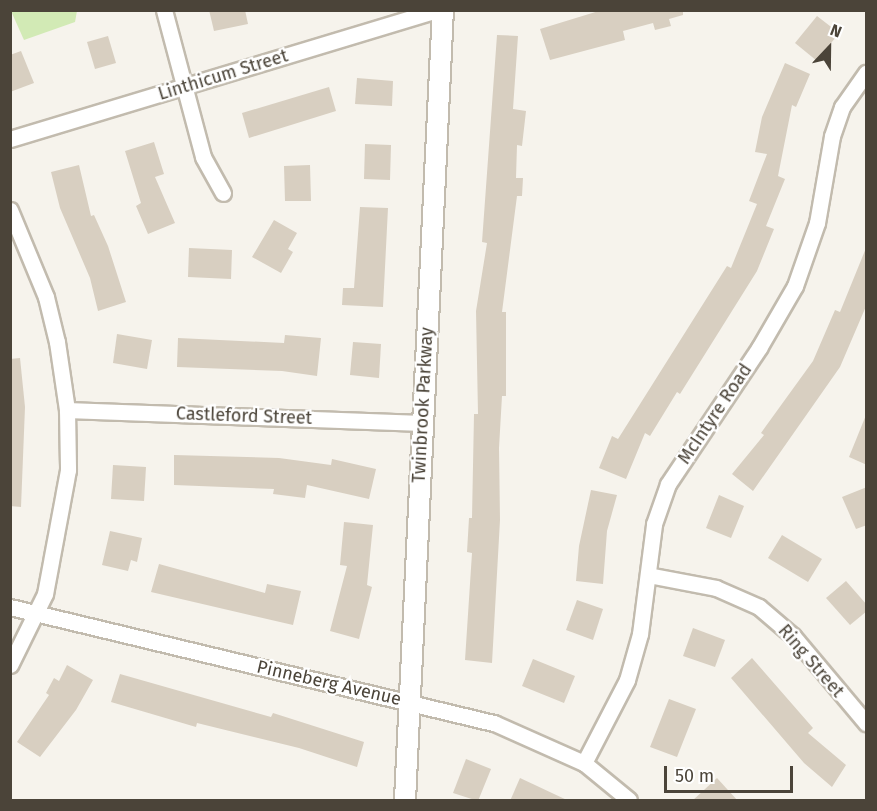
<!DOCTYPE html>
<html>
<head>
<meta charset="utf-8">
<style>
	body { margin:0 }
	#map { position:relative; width:877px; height:811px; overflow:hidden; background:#f6f3ec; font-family:"Fira Sans",sans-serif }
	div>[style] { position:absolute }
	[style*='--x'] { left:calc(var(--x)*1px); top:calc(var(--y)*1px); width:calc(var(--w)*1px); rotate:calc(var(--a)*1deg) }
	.green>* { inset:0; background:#d2eab5 }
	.building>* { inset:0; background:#d8cfc1 }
	.roads { filter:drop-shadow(2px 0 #c2bbae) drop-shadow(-2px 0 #c2bbae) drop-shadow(0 2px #c2bbae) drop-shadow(0 -2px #c2bbae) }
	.minor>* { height:15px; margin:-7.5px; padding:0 7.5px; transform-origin:7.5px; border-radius:7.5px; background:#fff }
	.tertiary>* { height:20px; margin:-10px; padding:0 10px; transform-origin:10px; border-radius:10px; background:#fff }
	span { translate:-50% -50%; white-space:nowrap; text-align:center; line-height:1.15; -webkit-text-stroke:4.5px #fff; paint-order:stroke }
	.street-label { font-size:18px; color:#4b4439 }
	.frame { position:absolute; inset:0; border:12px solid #4b4439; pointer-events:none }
	.north { position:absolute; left:799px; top:18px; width:60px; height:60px; -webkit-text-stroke:4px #fff; paint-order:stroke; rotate:22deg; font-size:16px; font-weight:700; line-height:24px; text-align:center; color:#4b4439 }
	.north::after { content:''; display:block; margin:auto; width:21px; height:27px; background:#4b4439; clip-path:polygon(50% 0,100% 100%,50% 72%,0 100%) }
	.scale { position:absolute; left:664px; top:766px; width:129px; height:27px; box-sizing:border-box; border:3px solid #4b4439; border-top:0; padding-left:8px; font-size:18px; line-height:21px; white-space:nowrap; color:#4b4439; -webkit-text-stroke:4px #fff; paint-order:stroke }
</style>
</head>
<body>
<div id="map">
	<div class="green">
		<i style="clip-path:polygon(11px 11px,77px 11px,75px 22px,24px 40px)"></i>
	</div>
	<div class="building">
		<i style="clip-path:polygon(209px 10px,245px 10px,248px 24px,214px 31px)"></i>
		<i style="clip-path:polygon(602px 10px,683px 10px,683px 15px,669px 19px,671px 26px,655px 30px,653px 23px,623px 31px,625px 40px,550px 60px,540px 29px)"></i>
		<i style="clip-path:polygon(817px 16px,839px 33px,817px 61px,795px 43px)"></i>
		<i style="clip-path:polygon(497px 35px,518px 36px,513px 109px,526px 111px,522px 146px,517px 145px,516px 178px,523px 178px,522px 196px,517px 196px,502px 312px,506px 312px,506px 396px,502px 396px,499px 448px,500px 520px,492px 663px,465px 660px,472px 553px,467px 552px,469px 518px,472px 518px,474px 414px,478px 414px,476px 311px,487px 243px,482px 242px)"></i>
		<i style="clip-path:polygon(108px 36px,116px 63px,95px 69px,87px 42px)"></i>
		<i style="clip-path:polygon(21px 51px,34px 83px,10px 92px,10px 55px)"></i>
		<i style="clip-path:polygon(785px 63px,810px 74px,796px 107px,792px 105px,778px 176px,785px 179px,766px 226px,774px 229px,757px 271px,680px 394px,677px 392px,650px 436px,645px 433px,626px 479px,599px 468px,612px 436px,618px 439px,727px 266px,731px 268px,757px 204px,749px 201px,767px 154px,755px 152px,762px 117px)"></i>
		<i style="clip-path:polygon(357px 78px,393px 81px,392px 106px,355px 104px)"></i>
		<i style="clip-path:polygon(329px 87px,336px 111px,249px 138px,242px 113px)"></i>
		<i style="clip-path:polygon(154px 142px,164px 174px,155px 177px,175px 223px,148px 234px,136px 206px,141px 203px,125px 151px)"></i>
		<i style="clip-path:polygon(365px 144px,391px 145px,390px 180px,364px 179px)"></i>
		<i style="clip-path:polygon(79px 165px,91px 216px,94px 215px,108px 246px,126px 302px,98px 311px,90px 278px,60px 208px,51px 172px)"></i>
		<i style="clip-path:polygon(310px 165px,311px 201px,285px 201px,284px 166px)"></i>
		<i style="clip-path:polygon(360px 207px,388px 208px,383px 307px,342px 305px,343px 288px,354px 288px)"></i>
		<i style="clip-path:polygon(274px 220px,297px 233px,288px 249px,293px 252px,281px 273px,252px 257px)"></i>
		<i style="clip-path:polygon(189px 248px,232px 250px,231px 279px,188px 277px)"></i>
		<i style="clip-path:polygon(866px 248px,867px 304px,840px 367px,753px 491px,732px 474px,764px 435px,761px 433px,813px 361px,835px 310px,840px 312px)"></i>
		<i style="clip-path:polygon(117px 334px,152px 340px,147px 369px,113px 363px)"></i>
		<i style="clip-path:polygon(285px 335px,321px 338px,317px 376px,282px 371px,177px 367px,178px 338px,284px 343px)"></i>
		<i style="clip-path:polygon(353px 342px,381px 344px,379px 378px,350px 375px)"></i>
		<i style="clip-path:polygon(20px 358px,25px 407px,21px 507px,10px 506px,10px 359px)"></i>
		<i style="clip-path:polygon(866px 415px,867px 415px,867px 465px,849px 457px)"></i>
		<i style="clip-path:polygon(174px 455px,279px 458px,331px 465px,332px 459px,376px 469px,369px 499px,307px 485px,305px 498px,273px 494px,274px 489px,174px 485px)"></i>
		<i style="clip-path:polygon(113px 465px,146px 467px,144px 501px,111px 499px)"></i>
		<i style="clip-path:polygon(867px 487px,867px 525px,856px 529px,842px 497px)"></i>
		<i style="clip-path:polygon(591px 490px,617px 495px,607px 531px,603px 584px,576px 581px,579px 546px)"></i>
		<i style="clip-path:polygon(719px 495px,744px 506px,731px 538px,706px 528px)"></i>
		<i style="clip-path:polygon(344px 522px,373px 525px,367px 585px,372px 587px,359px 639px,330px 631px,347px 566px,340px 565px)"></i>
		<i style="clip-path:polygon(110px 531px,142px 538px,137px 562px,131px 560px,128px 571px,102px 565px)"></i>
		<i style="clip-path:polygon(782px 535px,822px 559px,808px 582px,768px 558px)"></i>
		<i style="clip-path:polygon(159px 564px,265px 593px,267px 584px,301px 591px,293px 625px,151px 592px)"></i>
		<i style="clip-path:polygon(846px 581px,867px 605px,867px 611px,850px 625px,826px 598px)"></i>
		<i style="clip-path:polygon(577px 600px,603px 609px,593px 640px,566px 630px)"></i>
		<i style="clip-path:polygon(693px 628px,725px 640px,715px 667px,683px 656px)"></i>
		<i style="clip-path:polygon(752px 658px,813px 728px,808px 733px,846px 765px,832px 787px,804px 763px,731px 678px)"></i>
		<i style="clip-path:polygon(533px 659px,575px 676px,564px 703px,522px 686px)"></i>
		<i style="clip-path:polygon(67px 665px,93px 680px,76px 710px,40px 757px,17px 742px,49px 695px,46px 693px,54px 678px,59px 681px)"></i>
		<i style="clip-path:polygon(120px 674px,271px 717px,273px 713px,364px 742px,357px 767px,299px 748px,197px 723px,196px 727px,111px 702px)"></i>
		<i style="clip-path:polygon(669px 699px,696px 709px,677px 757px,650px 747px)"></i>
		<i style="clip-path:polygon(466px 759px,491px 769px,478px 801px,453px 793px)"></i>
		<i style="clip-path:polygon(520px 778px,569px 801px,510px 801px)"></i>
		<i style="clip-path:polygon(717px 778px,738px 801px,692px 801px)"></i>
	</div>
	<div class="roads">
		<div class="minor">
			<i style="--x:164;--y:10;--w:152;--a:75.1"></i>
			<i style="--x:203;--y:157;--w:41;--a:60.9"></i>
			<i style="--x:10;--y:139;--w:445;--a:-16.8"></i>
			<i style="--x:10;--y:210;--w:94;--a:67.5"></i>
			<i style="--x:46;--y:297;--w:46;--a:76.3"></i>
			<i style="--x:57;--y:342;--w:69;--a:81.6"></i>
			<i style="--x:67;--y:410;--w:60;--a:89"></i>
			<i style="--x:68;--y:470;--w:126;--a:100.5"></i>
			<i style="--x:45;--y:594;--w:79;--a:116.2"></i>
			<i style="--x:67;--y:410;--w:355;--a:2.1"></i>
			<i style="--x:648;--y:575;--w:69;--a:10.8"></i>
			<i style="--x:716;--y:588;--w:47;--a:23.8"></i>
			<i style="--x:759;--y:607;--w:45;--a:40.5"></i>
			<i style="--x:793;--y:636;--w:114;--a:50"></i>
			<i style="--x:10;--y:607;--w:498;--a:13.5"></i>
			<i style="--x:494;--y:723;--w:98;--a:24"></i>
			<i style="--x:584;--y:763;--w:58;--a:39.4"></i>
			<i style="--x:584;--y:763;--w:93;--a:-62.6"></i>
			<i style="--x:627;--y:680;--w:48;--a:-74.2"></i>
			<i style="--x:640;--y:634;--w:111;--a:-82.7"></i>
			<i style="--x:654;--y:524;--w:42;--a:-70.7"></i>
			<i style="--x:668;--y:484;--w:164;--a:-56.2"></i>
			<i style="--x:759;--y:348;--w:72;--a:-59.9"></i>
			<i style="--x:795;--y:286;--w:67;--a:-70.8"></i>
			<i style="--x:817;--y:223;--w:88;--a:-80.2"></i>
			<i style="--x:832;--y:136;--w:31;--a:-71"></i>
			<i style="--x:842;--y:107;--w:42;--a:-54.8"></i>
		</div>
		<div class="tertiary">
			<i style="--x:405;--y:800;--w:791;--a:-87.25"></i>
		</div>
	</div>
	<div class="street-label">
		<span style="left:223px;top:75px;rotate:-17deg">Linthicum Street</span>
		<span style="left:423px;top:405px;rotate:-87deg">Twinbrook Parkway</span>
		<span style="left:715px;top:414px;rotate:-56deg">McIntyre Road</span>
		<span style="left:244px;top:416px;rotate:2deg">Castleford Street</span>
		<span style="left:811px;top:661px;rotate:49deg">Ring Street</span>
		<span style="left:329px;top:683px;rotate:13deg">Pinneberg Avenue</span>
	</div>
	<div class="frame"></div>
	<div class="north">N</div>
	<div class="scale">50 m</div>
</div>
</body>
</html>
